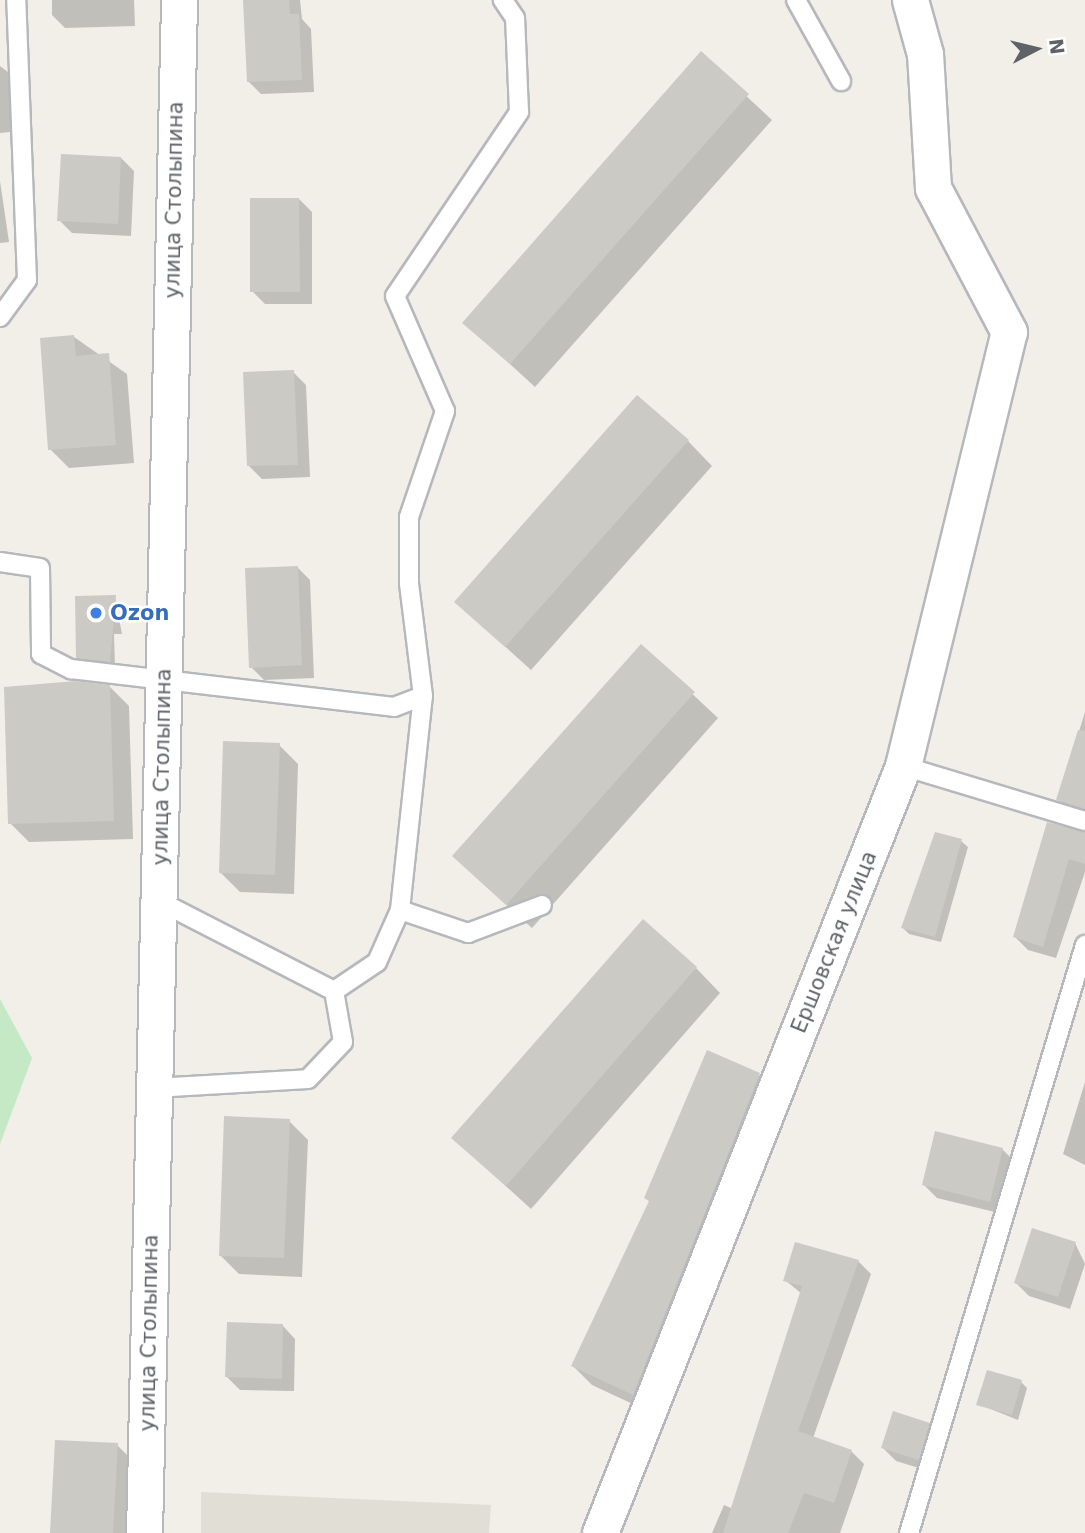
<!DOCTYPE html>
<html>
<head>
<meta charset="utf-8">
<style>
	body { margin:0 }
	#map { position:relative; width:1085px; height:1533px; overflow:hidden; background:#f1efe8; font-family:"DejaVu Sans",sans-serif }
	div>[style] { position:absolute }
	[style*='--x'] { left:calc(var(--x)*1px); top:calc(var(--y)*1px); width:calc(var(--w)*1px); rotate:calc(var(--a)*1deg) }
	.education>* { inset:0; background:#e1ded6 }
	.green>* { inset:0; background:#c5e8c5 }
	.shadow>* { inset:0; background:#0003 }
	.building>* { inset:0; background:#cccac5 }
	.roads { filter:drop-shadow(2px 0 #b5b8bc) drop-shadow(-2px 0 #b5b8bc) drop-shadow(0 2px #b5b8bc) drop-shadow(0 -2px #b5b8bc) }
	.lane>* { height:18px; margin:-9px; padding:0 9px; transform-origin:9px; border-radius:9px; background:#fff }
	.street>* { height:35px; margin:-17.5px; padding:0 17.5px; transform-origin:17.5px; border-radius:17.5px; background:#fff }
	.dots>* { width:19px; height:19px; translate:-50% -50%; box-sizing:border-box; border:4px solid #fff; border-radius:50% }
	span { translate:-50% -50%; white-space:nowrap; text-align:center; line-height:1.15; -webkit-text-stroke:5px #fff; paint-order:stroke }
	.street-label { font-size:21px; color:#5f6368 }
	.shop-label { font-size:21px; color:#366cbe; font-weight:700 }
	.left { translate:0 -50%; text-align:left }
	.north { position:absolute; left:1001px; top:14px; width:70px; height:70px; -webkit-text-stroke:5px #fff; paint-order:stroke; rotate:83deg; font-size:19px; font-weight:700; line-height:28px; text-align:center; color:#5f6368 }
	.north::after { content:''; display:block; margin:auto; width:24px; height:32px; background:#5f6368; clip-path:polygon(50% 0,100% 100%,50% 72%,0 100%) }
</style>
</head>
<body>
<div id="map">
	<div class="education">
		<i style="clip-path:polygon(201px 1492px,491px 1505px,489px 1533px,201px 1533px)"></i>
	</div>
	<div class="green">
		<i style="clip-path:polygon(0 999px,32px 1058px,0 1144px)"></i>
	</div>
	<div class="shadow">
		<i style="clip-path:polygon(52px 0,134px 0,135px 26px,65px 28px,52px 15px)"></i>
		<i style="clip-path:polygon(245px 0,300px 0,302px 19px,311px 29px,314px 92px,261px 94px,248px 81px)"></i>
		<i style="clip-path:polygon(701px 54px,772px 120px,535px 387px,465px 323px)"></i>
		<i style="clip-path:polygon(0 66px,16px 78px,21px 131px,0 133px)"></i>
		<i style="clip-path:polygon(121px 158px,134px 171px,131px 236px,72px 233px,59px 220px)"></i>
		<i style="clip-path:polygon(0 181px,9px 242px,0 243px)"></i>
		<i style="clip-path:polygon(299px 199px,312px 212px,312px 304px,265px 304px,252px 291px)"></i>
		<i style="clip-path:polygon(74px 337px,127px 374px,134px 463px,69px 468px,50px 449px)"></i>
		<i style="clip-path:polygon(293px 372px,306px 385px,310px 477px,262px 479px,249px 466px)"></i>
		<i style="clip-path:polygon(688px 441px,712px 466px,531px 670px,456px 602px)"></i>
		<i style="clip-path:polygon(297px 567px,310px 580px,314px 678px,264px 680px,251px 667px)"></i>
		<i style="clip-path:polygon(115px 597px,122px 634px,114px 634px,115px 667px,84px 664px,77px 657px)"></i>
		<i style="clip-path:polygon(641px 646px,718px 718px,532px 928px,479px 880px)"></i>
		<i style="clip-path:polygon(110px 687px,129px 706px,133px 839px,29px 842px,10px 823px)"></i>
		<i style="clip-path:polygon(1085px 712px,1085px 817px,1058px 800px)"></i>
		<i style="clip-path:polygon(279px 745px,298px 764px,294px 894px,240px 892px,221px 873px)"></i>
		<i style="clip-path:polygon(1049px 824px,1085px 838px,1085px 872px,1056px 958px,1028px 950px,1015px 937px)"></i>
		<i style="clip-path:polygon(961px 841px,968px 847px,941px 942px,909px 934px,903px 928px)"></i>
		<i style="clip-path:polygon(696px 968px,720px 993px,531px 1209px,453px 1138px)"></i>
		<i style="clip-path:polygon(759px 1075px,778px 1094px,652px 1413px,592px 1385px,573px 1366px,650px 1202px,646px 1198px)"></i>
		<i style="clip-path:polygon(1085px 1082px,1085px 1165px,1063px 1154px)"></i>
		<i style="clip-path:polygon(289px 1121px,308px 1140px,302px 1277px,239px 1274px,220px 1255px)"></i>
		<i style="clip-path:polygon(1002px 1149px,1015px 1162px,1003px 1214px,937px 1198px,924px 1185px)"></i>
		<i style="clip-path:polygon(1075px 1243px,1085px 1264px,1070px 1309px,1029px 1296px,1016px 1283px)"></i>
		<i style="clip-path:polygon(858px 1261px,871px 1274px,813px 1438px,851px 1451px,864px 1464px,840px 1533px,712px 1533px,724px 1505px,733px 1509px,802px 1294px,785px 1280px)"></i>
		<i style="clip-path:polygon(283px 1326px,295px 1339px,294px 1391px,240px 1390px,227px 1377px)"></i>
		<i style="clip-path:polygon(1021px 1382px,1027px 1388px,1018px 1420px,978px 1404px)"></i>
		<i style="clip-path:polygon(929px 1425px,942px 1438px,932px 1472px,896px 1461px,883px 1448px)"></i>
		<i style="clip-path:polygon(117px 1445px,136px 1464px,133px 1533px,51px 1533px)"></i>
	</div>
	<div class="building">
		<i style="clip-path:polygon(243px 0,289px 0,290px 14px,299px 14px,302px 80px,247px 82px)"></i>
		<i style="clip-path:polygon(701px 51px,749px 94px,510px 364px,462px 323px)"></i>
		<i style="clip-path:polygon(61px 154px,121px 157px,118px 224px,57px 221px)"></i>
		<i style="clip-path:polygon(250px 198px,299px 198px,300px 292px,250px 292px)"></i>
		<i style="clip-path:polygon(74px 335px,76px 356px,109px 353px,116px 445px,48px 450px,40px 338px)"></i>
		<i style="clip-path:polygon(294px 370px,298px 465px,247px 466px,243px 372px)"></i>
		<i style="clip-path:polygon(637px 395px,689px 440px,505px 647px,454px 602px)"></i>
		<i style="clip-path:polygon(298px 566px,302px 665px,249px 668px,245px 568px)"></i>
		<i style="clip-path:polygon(116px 595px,110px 662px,76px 658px,75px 596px)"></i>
		<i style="clip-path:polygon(641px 644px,695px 692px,506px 905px,452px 856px)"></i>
		<i style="clip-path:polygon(76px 681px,110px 685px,114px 821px,8px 824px,4px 687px)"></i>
		<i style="clip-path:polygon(1078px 730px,1085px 731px,1085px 809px,1056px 800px)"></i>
		<i style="clip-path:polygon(223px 741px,280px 743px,275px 875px,219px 873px)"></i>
		<i style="clip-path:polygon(1047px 822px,1085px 832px,1085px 864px,1069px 859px,1043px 947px,1013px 937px)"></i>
		<i style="clip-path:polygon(935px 832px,962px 839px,935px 937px,901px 928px)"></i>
		<i style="clip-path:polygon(643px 919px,697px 967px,506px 1186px,451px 1138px)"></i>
		<i style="clip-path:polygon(707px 1050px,760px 1073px,633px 1395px,571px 1366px,649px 1201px,644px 1198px)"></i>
		<i style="clip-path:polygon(224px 1116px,290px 1119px,284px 1258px,219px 1256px)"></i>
		<i style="clip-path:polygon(935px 1131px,1003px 1148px,990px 1202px,922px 1185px)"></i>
		<i style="clip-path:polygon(1032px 1228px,1076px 1242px,1058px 1297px,1014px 1283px)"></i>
		<i style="clip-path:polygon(795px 1242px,859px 1260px,798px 1431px,852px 1450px,834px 1503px,804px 1493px,788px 1533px,723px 1533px,802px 1286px,783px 1281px)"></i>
		<i style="clip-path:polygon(227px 1322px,283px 1324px,282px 1379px,225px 1377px)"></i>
		<i style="clip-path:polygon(987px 1370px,1022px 1380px,1012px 1415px,976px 1405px)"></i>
		<i style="clip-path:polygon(893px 1411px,930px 1423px,919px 1460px,881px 1448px)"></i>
		<i style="clip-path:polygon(55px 1440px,118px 1443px,113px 1533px,50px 1533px)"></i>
	</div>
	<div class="roads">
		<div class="lane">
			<i style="--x:796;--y:0;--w:93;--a:60.9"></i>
			<i style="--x:0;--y:317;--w:46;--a:-53.9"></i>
			<i style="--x:27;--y:280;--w:280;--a:-92.2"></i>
			<i style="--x:0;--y:562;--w:40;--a:8.5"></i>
			<i style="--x:40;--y:568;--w:86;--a:89.3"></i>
			<i style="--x:41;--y:654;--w:34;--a:27"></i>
			<i style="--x:71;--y:669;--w:325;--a:6.7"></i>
			<i style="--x:394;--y:707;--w:31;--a:-21"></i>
			<i style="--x:903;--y:766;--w:190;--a:16.8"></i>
			<i style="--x:159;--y:901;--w:197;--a:27.2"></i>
			<i style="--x:334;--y:991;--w:52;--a:-34"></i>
			<i style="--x:377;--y:962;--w:57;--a:-66.1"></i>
			<i style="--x:400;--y:910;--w:215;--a:-83.9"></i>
			<i style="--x:423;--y:696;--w:114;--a:-97.1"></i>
			<i style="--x:409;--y:583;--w:66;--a:-90"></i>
			<i style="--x:409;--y:517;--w:112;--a:-71.2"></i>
			<i style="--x:445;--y:411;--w:125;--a:-113.5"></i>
			<i style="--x:395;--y:296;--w:222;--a:-56"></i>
			<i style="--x:519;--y:112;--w:94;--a:-92.4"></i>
			<i style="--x:515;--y:18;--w:22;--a:-124"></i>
			<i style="--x:400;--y:910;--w:72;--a:18.7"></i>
			<i style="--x:468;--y:933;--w:79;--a:-20.7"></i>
			<i style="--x:154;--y:1088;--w:154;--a:-3.3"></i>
			<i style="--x:308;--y:1079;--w:51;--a:-46.6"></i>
			<i style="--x:343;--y:1042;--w:52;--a:-100"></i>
			<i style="--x:909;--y:1533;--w:614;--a:-73.34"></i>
		</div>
		<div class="street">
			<i style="--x:144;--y:1533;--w:1533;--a:-88.69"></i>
			<i style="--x:600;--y:1533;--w:825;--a:-68.44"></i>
			<i style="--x:903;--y:766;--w:447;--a:-76.3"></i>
			<i style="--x:1009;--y:332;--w:163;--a:-117.8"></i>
			<i style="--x:933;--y:188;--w:134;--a:-93.4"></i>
			<i style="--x:925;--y:54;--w:56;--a:-105.5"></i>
		</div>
	</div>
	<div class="dots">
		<i style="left:96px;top:613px;background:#3f7fe0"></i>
	</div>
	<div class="street-label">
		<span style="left:174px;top:200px;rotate:-89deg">улица Столыпина</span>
		<span style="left:162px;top:767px;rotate:-89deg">улица Столыпина</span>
		<span style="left:834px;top:942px;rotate:-68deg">Ершовская улица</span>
		<span style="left:149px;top:1333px;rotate:-89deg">улица Столыпина</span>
	</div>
	<div class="shop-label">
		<span class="left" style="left:110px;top:613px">Ozon</span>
	</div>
	<div class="north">N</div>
</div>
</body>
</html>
